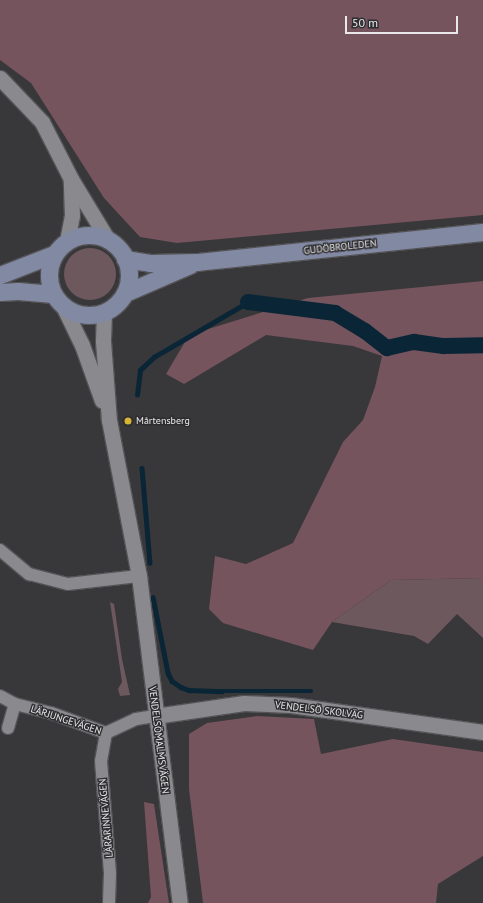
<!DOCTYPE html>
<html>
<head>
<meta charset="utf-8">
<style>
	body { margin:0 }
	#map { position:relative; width:483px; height:903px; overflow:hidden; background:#38373a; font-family:"PT Sans",sans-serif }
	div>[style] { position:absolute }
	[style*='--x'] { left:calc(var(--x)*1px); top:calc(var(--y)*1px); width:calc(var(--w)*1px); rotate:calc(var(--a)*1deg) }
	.green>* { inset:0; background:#6d585e }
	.round { border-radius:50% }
	.forest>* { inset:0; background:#75545d }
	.stream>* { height:4.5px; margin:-2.25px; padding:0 2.25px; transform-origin:2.25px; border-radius:2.25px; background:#0a2636 }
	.canal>* { height:16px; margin:-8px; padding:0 8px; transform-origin:8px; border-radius:8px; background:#0a2636 }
	.roads { filter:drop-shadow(1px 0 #545356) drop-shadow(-1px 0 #545356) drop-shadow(0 1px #545356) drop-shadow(0 -1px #545356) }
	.minor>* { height:12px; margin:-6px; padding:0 6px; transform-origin:6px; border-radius:6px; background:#8a898d }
	.tertiary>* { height:15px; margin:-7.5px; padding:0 7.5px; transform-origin:7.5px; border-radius:7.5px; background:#8a898d }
	.secondary>* { height:17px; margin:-8.5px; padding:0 8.5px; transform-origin:8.5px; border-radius:8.5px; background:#8289a3 }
	.secondary>.ring { margin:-8.5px; padding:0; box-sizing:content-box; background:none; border:17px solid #8289a3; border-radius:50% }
	.dots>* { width:11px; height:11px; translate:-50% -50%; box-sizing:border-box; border:2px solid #2e2d30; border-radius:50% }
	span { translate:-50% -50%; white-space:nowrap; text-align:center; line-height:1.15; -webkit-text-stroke:3px #2e2d30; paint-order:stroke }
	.street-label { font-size:10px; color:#e9e9eb }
	.poi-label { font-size:10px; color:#e9e9eb }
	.left { translate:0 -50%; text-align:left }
	.scale { position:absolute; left:345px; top:16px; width:113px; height:18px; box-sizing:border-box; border:2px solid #e9e9eb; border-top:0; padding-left:5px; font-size:12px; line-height:14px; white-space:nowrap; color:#e9e9eb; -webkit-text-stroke:3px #2e2d30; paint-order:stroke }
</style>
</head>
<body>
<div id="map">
	<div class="green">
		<i class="round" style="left:64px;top:248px;width:52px;height:52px"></i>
		<i style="clip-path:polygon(483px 578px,483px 638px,457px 614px,428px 644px,414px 636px,332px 622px,391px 580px)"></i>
		<i style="clip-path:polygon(110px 602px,114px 604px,122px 659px,130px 695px,120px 696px,118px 689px,122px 682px)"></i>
	</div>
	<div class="forest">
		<i style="clip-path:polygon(0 0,483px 0,483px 215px,177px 243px,140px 237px,104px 198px,31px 83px,0 60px)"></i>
		<i style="clip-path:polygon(483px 281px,483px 578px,391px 580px,332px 622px,313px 650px,223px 623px,209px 609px,215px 556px,246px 564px,293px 543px,343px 442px,363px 420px,375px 387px,382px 356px,353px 346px,266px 335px,184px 384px,166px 374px,189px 335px,308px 298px)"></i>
		<i style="clip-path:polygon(257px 716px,314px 719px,321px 754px,393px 739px,483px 752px,483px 856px,438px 884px,436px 903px,203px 903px,189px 789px,189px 734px,207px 723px)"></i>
		<i style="clip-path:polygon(144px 802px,154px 804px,169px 903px,148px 903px,151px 897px)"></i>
	</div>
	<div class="stream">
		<i style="--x:137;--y:395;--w:25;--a:-83"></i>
		<i style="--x:140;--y:370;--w:19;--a:-43"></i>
		<i style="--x:154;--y:357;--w:109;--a:-30.3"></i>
		<i style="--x:142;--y:468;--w:95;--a:85.2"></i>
		<i style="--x:153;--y:597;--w:77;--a:78.8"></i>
		<i style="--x:168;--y:673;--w:9;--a:63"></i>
		<i style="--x:172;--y:681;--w:11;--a:34"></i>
		<i style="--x:181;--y:687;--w:9;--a:21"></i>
		<i style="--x:189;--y:690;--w:33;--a:2"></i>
		<i style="--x:222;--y:691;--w:89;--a:0"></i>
	</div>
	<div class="canal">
		<i style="--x:248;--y:302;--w:88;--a:7.2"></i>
		<i style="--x:335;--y:313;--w:35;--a:31"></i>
		<i style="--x:365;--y:331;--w:28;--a:38"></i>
		<i style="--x:387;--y:348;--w:28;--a:-13"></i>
		<i style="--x:414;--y:342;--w:30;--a:8"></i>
		<i style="--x:444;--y:346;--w:39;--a:-1"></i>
	</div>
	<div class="roads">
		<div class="minor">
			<i style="--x:0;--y:550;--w:38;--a:40"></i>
			<i style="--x:29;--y:574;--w:40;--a:14.4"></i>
			<i style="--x:68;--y:584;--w:71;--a:-6.4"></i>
			<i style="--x:0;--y:696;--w:17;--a:28"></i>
			<i style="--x:15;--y:704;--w:37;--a:14"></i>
			<i style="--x:51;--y:713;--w:59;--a:20"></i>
			<i style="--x:106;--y:733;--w:33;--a:-25"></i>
			<i style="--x:136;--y:719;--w:19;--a:-9"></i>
			<i style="--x:8;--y:728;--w:25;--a:-74"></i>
			<i style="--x:106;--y:733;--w:28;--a:100"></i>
			<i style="--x:101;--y:761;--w:112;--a:85.4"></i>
			<i style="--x:110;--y:873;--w:30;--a:92"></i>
		</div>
		<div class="tertiary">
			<i style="--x:0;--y:78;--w:61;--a:46.3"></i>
			<i style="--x:42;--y:122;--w:64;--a:63"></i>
			<i style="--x:71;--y:179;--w:71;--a:58.8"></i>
			<i style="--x:67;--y:241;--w:25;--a:-79"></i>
			<i style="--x:72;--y:216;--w:36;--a:-92"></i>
			<i style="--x:64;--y:308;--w:41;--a:64.1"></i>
			<i style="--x:82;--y:345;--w:59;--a:70.3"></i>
			<i style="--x:104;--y:312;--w:29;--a:92"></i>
			<i style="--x:103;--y:341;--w:79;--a:85.7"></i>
			<i style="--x:109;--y:420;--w:159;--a:79.1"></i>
			<i style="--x:139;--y:576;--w:330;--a:82.9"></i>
			<i style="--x:155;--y:716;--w:90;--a:-8.3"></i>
			<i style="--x:244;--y:703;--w:47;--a:2.4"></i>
			<i style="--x:291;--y:705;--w:194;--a:8"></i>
		</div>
		<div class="secondary">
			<i class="ring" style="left:49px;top:235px;width:63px;height:63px"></i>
			<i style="--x:125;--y:259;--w:25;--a:9"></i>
			<i style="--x:150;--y:263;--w:47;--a:-1.2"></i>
			<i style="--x:197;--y:262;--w:288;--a:-6"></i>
			<i style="--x:0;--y:275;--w:58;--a:-21.3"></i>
			<i style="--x:0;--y:292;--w:18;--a:-3"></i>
			<i style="--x:18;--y:291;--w:35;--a:5"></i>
			<i style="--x:125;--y:293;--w:71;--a:-23.3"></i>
		</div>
	</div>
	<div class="dots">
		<i style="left:128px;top:421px;background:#d8b434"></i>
	</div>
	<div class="street-label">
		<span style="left:340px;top:247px;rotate:-6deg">GUDÖBROLEDEN</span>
		<span style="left:319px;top:710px;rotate:7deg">VENDELSÖ SKOLVÄG</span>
		<span style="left:66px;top:720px;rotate:18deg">LÄRJUNGEVÄGEN</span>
		<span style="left:159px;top:740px;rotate:83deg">VENDELSÖMALMSVÄGEN</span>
		<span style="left:106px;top:818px;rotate:-95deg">LÄRARINNEVÄGEN</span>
	</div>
	<div class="poi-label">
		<span class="left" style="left:136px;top:421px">Mårtensberg</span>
	</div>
	<div class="scale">50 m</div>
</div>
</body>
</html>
